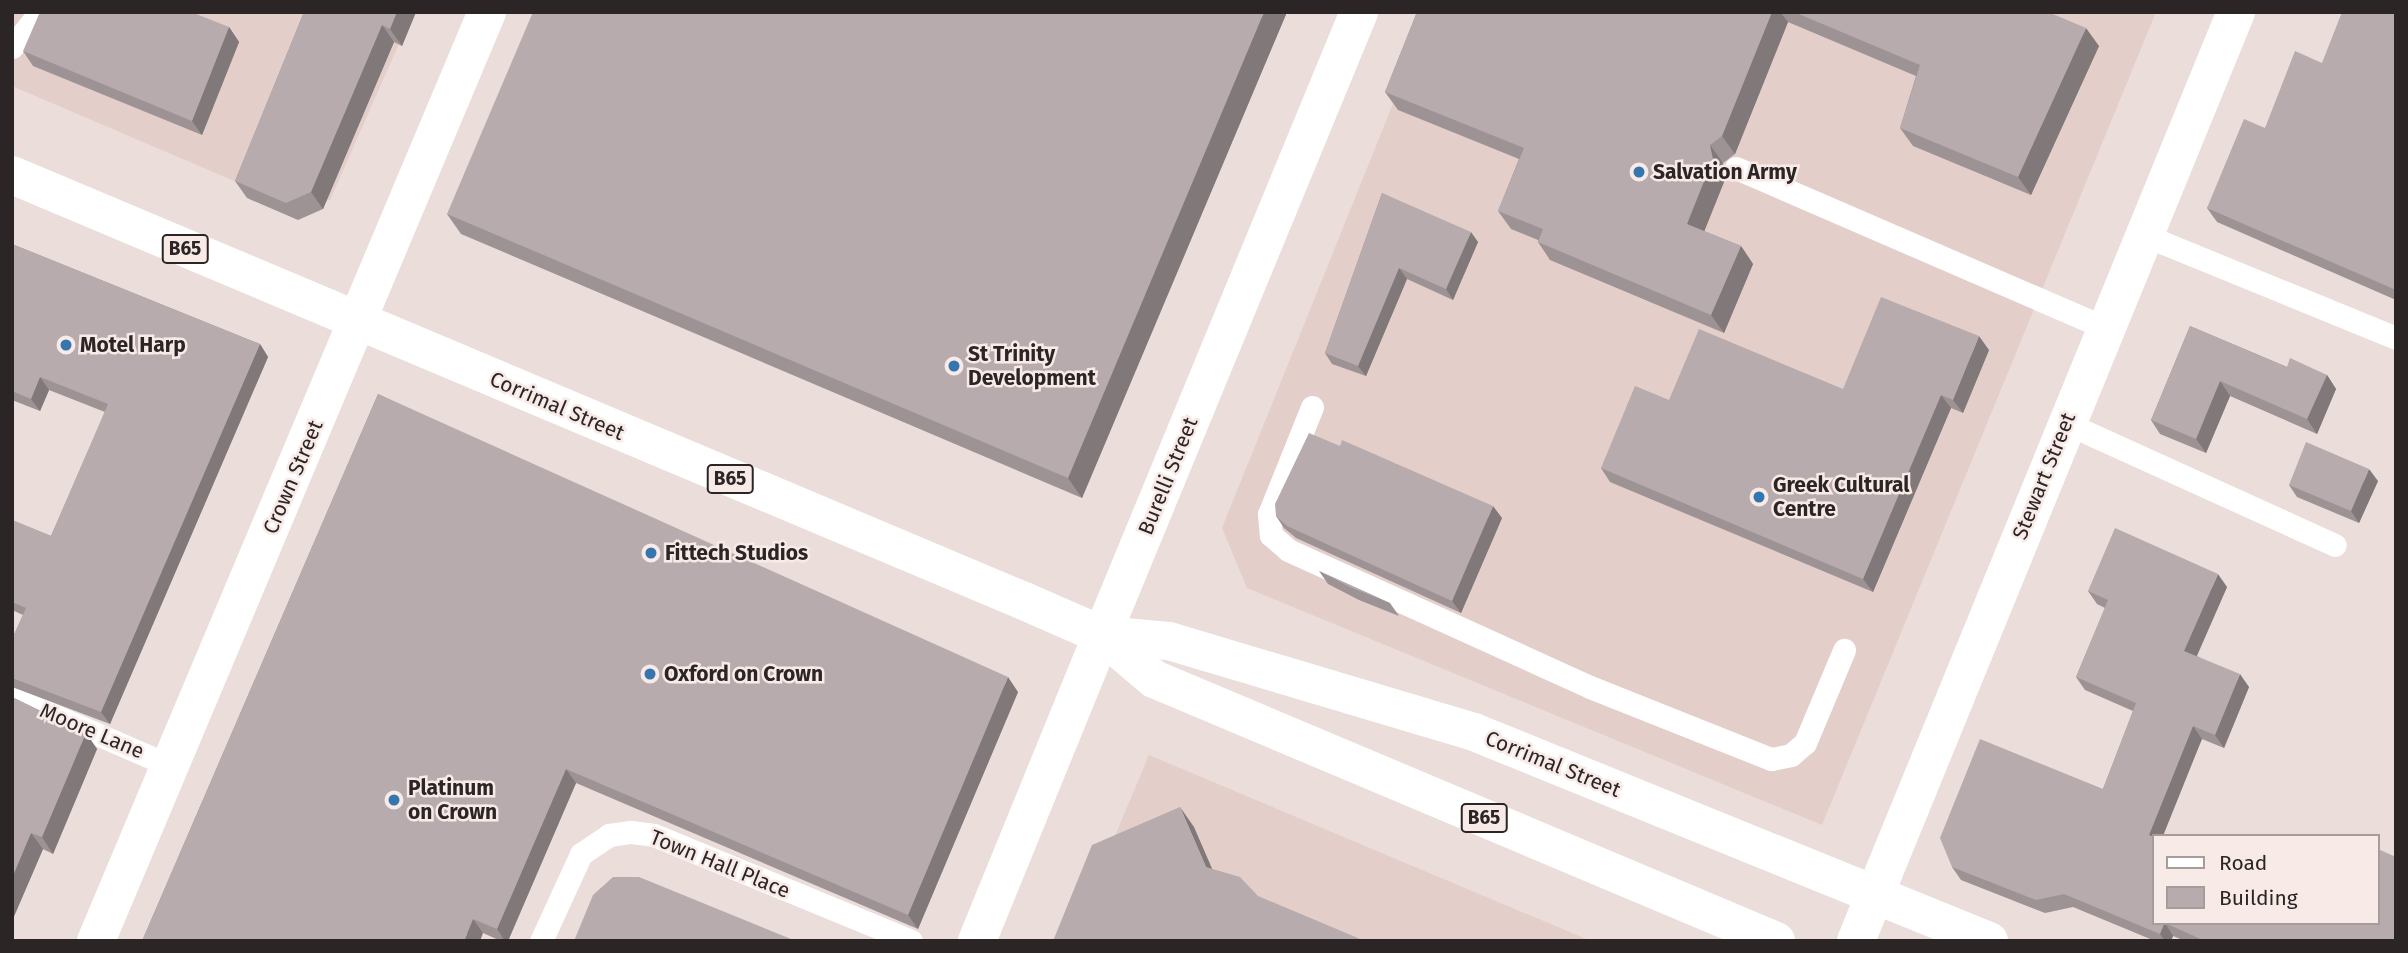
<!DOCTYPE html>
<html>
<head>
<meta charset="utf-8">
<style>
	body { margin:0 }
	#map { position:relative; width:2408px; height:953px; overflow:hidden; background:#eaddda; font-family:"Fira Sans",sans-serif }
	div>[style] { position:absolute }
	[style*='--x'] { left:calc(var(--x)*1px); top:calc(var(--y)*1px); width:calc(var(--w)*1px); rotate:calc(var(--a)*1deg) }
	.built>* { inset:0; background:#e3ceca }
	.service>* { height:23px; margin:-11.5px; padding:0 11.5px; transform-origin:11.5px; border-radius:11.5px; background:#fff }
	.minor>* { height:38px; margin:-19px; padding:0 19px; transform-origin:19px; border-radius:19px; background:#fff }
	.tertiary>* { height:38px; margin:-19px; padding:0 19px; transform-origin:19px; border-radius:19px; background:#fff }
	.secondary>* { height:38px; margin:-19px; padding:0 19px; transform-origin:19px; border-radius:19px; background:#fff }
	.primary>* { height:38px; margin:-19px; padding:0 19px; transform-origin:19px; border-radius:19px; background:#fff }
	.wall>* { inset:0; background:#9d9395 }
	.shaded-wall>* { inset:0; background:#807879 }
	.building>* { inset:0; background:#b7abad }
	.dots>* { width:19px; height:19px; translate:-50% -50%; box-sizing:border-box; border:4px solid #f8eae7; border-radius:50% }
	span { translate:-50% -50%; white-space:nowrap; text-align:center; line-height:1.15; -webkit-text-stroke:5px #f8eae7; paint-order:stroke }
	.shield-label span { padding:2px 5px; background:#f8eae7; border:2px solid; border-radius:5px; -webkit-text-stroke-width:0 }
	.shield-label { font-size:19px; color:#2b2625; font-weight:700 }
	.poi-label { font-size:21px; color:#2b2625; font-weight:700 }
	.left { translate:0 -50%; text-align:left }
	.street-label { font-size:21px; color:#2b2625 }
	.frame { position:absolute; inset:0; border:14px solid #2b2625; pointer-events:none }
	.legend { position:absolute; left:2152px; top:834px; width:228px; height:91px; box-sizing:border-box; background:#f8eae7; border:2px solid #a69c99; margin:0; padding:9px 12px; list-style:none; font-size:21px; color:#2b2625 }
	.legend li { display:flex; align-items:center; gap:14px; height:35px }
	.legend b { width:35px; border:2px solid #a69c99 }
</style>
</head>
<body>
<div id="map">
	<div class="built">
		<i style="clip-path:polygon(12px 12px,413px 12px,330px 200px,295px 207px,12px 86px)"></i>
		<i style="clip-path:polygon(1430px 12px,2156px 12px,1822px 825px,1247px 588px,1222px 528px)"></i>
		<i style="clip-path:polygon(1149px 755px,1591px 941px,1071px 941px)"></i>
	</div>
	<div class="service">
		<i style="--x:12;--y:47;--w:45;--a:-51.3"></i>
		<i style="--x:1736;--y:168;--w:402;--a:23.4"></i>
		<i style="--x:2144;--y:235;--w:272;--a:22.2"></i>
		<i style="--x:1312;--y:407;--w:115;--a:111.9"></i>
		<i style="--x:1269;--y:514;--w:21;--a:85"></i>
		<i style="--x:1271;--y:535;--w:23;--a:41"></i>
		<i style="--x:1288;--y:550;--w:332;--a:24.4"></i>
		<i style="--x:1590;--y:687;--w:195;--a:21.7"></i>
		<i style="--x:1771;--y:759;--w:20;--a:-11"></i>
		<i style="--x:1791;--y:755;--w:18;--a:-41"></i>
		<i style="--x:1805;--y:743;--w:101;--a:-67.2"></i>
		<i style="--x:2066;--y:423;--w:295;--a:24.4"></i>
		<i style="--x:12;--y:697;--w:173;--a:23.5"></i>
		<i style="--x:541;--y:941;--w:96;--a:-65.3"></i>
		<i style="--x:581;--y:854;--w:34;--a:-34"></i>
		<i style="--x:609;--y:835;--w:22;--a:-8"></i>
		<i style="--x:631;--y:832;--w:23;--a:7"></i>
		<i style="--x:654;--y:835;--w:278;--a:22.4"></i>
	</div>
	<div class="minor">
		<i style="--x:1875;--y:894;--w:953;--a:-67.74"></i>
	</div>
	<div class="tertiary">
		<i style="--x:1102;--y:635;--w:674;--a:-67.58"></i>
	</div>
	<div class="secondary">
		<i style="--x:96;--y:941;--w:1008;--a:-67.17"></i>
		<i style="--x:977;--y:941;--w:331;--a:-67.8"></i>
		<i style="--x:1856;--y:941;--w:51;--a:-68"></i>
	</div>
	<div class="primary">
		<i style="--x:12;--y:175;--w:1098;--a:22.83"></i>
		<i style="--x:1024;--y:601;--w:85;--a:23.6"></i>
		<i style="--x:1102;--y:635;--w:68;--a:40.2"></i>
		<i style="--x:1154;--y:679;--w:675;--a:22.84"></i>
		<i style="--x:1102;--y:635;--w:67;--a:5.1"></i>
		<i style="--x:1169;--y:641;--w:318;--a:16.6"></i>
		<i style="--x:1474;--y:732;--w:556;--a:22.09"></i>
	</div>
	<div class="wall">
		<i style="clip-path:polygon(304px 12px,416px 12px,402px 46px,394px 42px,323px 209px,298px 220px,247px 198px,235px 181px)"></i>
		<i style="clip-path:polygon(1287px 12px,1082px 498px,461px 234px,447px 214px)"></i>
		<i style="clip-path:polygon(1417px 12px,2048px 12px,2099px 46px,2031px 195px,1913px 146px,1900px 128px,1916px 76px,1788px 22px,1735px 154px,1723px 163px,1726px 177px,1704px 231px,1741px 246px,1753px 264px,1724px 333px,1550px 260px,1538px 242px,1538px 240px,1511px 229px,1498px 211px,1519px 159px,1398px 110px,1385px 92px)"></i>
		<i style="clip-path:polygon(2396px 12px,2396px 300px,2217px 222px,2207px 208px,2265px 128px,2322px 63px)"></i>
		<i style="clip-path:polygon(229px 27px,239px 42px,202px 135px,33px 66px,23px 51px)"></i>
		<i style="clip-path:polygon(1382px 193px,1478px 242px,1453px 300px,1407px 279px,1366px 376px,1332px 364px,1325px 353px)"></i>
		<i style="clip-path:polygon(12px 244px,260px 344px,268px 357px,110px 724px,12px 687px,12px 639px,23px 615px,12px 610px,12px 520px,51px 536px,105px 412px,49px 390px,40px 411px,12px 400px)"></i>
		<i style="clip-path:polygon(2190px 326px,2287px 367px,2327px 375px,2336px 389px,2317px 434px,2230px 396px,2206px 453px,2160px 434px,2151px 420px)"></i>
		<i style="clip-path:polygon(1989px 350px,1963px 413px,1951px 408px,1873px 592px,1610px 482px,1601px 468px,1669px 400px,1843px 389px)"></i>
		<i style="clip-path:polygon(378px 394px,1018px 692px,918px 929px,576px 783px,508px 941px,501px 941px,483px 933px,142px 941px)"></i>
		<i style="clip-path:polygon(2378px 481px,2359px 523px,2297px 497px,2289px 485px)"></i>
		<i style="clip-path:polygon(1276px 516px,1502px 518px,1461px 613px,1296px 538px,1284px 528px)"></i>
		<i style="clip-path:polygon(1319px 571px,1390px 603px,1399px 616px,1359px 600px,1328px 584px)"></i>
		<i style="clip-path:polygon(2227px 587px,2197px 656px,2249px 687px,2224px 748px,2202px 739px,2154px 836px,2154px 923px,2378px 923px,2396px 941px,2185px 941px,2173px 936px,2171px 941px,2155px 941px,2073px 907px,2045px 913px,1961px 880px,1952px 867px,2103px 789px,2133px 711px,2085px 690px,2076px 677px,2105px 608px,2097px 604px,2088px 591px)"></i>
		<i style="clip-path:polygon(12px 697px,86px 733px,97px 749px,53px 854px,43px 849px,12px 921px)"></i>
	</div>
	<div class="shaded-wall">
		<i style="clip-path:polygon(397px 12px,416px 12px,402px 46px,390px 29px)"></i>
		<i style="clip-path:polygon(1264px 12px,1287px 12px,1082px 498px,1068px 478px)"></i>
		<i style="clip-path:polygon(1772px 12px,1780px 12px,1788px 22px,1735px 154px,1722px 136px)"></i>
		<i style="clip-path:polygon(382px 25px,394px 42px,323px 209px,311px 192px)"></i>
		<i style="clip-path:polygon(229px 27px,239px 42px,202px 135px,192px 121px)"></i>
		<i style="clip-path:polygon(2086px 28px,2099px 46px,2031px 195px,2018px 177px)"></i>
		<i style="clip-path:polygon(1710px 145px,1723px 163px,1726px 177px,1700px 242px,1687px 224px)"></i>
		<i style="clip-path:polygon(1471px 232px,1478px 242px,1453px 300px,1446px 289px)"></i>
		<i style="clip-path:polygon(1741px 246px,1753px 264px,1724px 333px,1711px 315px)"></i>
		<i style="clip-path:polygon(1399px 268px,1407px 279px,1366px 376px,1358px 366px)"></i>
		<i style="clip-path:polygon(1979px 336px,1989px 350px,1963px 413px,1953px 400px)"></i>
		<i style="clip-path:polygon(260px 344px,268px 357px,110px 724px,101px 712px)"></i>
		<i style="clip-path:polygon(2327px 375px,2336px 389px,2317px 434px,2307px 419px)"></i>
		<i style="clip-path:polygon(40px 377px,49px 390px,40px 411px,31px 399px)"></i>
		<i style="clip-path:polygon(2220px 381px,2230px 396px,2206px 453px,2196px 439px)"></i>
		<i style="clip-path:polygon(1941px 395px,1951px 408px,1873px 592px,1863px 579px)"></i>
		<i style="clip-path:polygon(2369px 469px,2378px 481px,2359px 523px,2351px 511px)"></i>
		<i style="clip-path:polygon(1493px 506px,1502px 518px,1461px 613px,1452px 601px)"></i>
		<i style="clip-path:polygon(2218px 574px,2227px 587px,2193px 664px,2184px 651px)"></i>
		<i style="clip-path:polygon(2240px 674px,2249px 687px,2224px 748px,2215px 735px)"></i>
		<i style="clip-path:polygon(1008px 677px,1018px 692px,918px 929px,908px 915px)"></i>
		<i style="clip-path:polygon(2193px 726px,2202px 739px,2163px 836px,2154px 836px,2154px 842px,2149px 835px)"></i>
		<i style="clip-path:polygon(86px 733px,97px 749px,53px 854px,42px 837px)"></i>
		<i style="clip-path:polygon(566px 769px,576px 783px,508px 941px,505px 941px,497px 929px)"></i>
		<i style="clip-path:polygon(1180px 807px,1194px 827px,1220px 887px,1206px 867px)"></i>
		<i style="clip-path:polygon(31px 833px,43px 849px,12px 921px,12px 878px)"></i>
		<i style="clip-path:polygon(473px 919px,483px 933px,480px 941px,464px 941px)"></i>
		<i style="clip-path:polygon(2165px 923px,2173px 936px,2171px 941px,2165px 941px,2160px 934px)"></i>
	</div>
	<div class="building">
		<i style="clip-path:polygon(40px 12px,191px 12px,229px 27px,192px 121px,23px 51px)"></i>
		<i style="clip-path:polygon(304px 12px,397px 12px,390px 29px,382px 25px,311px 192px,286px 203px,235px 181px)"></i>
		<i style="clip-path:polygon(533px 12px,1264px 12px,1068px 478px,447px 214px)"></i>
		<i style="clip-path:polygon(1417px 12px,1772px 12px,1722px 136px,1710px 145px,1713px 159px,1687px 224px,1741px 246px,1711px 315px,1538px 242px,1543px 229px,1498px 211px,1524px 148px,1385px 92px)"></i>
		<i style="clip-path:polygon(1794px 12px,2048px 12px,2086px 28px,2018px 177px,1900px 128px,1920px 65px)"></i>
		<i style="clip-path:polygon(2342px 12px,2396px 12px,2396px 290px,2207px 208px,2244px 119px,2265px 128px,2295px 51px,2322px 63px)"></i>
		<i style="clip-path:polygon(1382px 193px,1471px 232px,1446px 289px,1399px 268px,1358px 366px,1325px 353px)"></i>
		<i style="clip-path:polygon(12px 244px,260px 344px,101px 712px,12px 678px,12px 639px,26px 608px,12px 602px,12px 520px,51px 536px,108px 404px,40px 377px,31px 399px,12px 391px)"></i>
		<i style="clip-path:polygon(1881px 297px,1979px 336px,1953px 400px,1941px 395px,1863px 579px,1601px 468px,1635px 386px,1669px 400px,1699px 329px,1843px 389px)"></i>
		<i style="clip-path:polygon(2190px 326px,2287px 367px,2290px 358px,2327px 375px,2307px 419px,2220px 381px,2196px 439px,2151px 420px)"></i>
		<i style="clip-path:polygon(378px 394px,1008px 677px,908px 915px,566px 769px,497px 929px,473px 919px,464px 941px,142px 941px)"></i>
		<i style="clip-path:polygon(1309px 433px,1340px 446px,1342px 440px,1493px 506px,1452px 601px,1287px 526px,1276px 516px,1275px 504px)"></i>
		<i style="clip-path:polygon(2306px 442px,2369px 469px,2351px 511px,2289px 485px)"></i>
		<i style="clip-path:polygon(2115px 528px,2218px 574px,2184px 651px,2240px 674px,2215px 735px,2193px 726px,2149px 835px,2154px 837px,2154px 923px,2164px 923px,2160px 934px,2064px 894px,2036px 900px,1952px 867px,1940px 838px,1980px 739px,2103px 789px,2136px 703px,2076px 677px,2108px 600px,2088px 591px)"></i>
		<i style="clip-path:polygon(1319px 571px,1390px 603px,1350px 587px)"></i>
		<i style="clip-path:polygon(12px 697px,86px 733px,42px 837px,31px 833px,12px 878px)"></i>
		<i style="clip-path:polygon(1180px 807px,1206px 867px,1240px 877px,1258px 896px,1365px 941px,1053px 941px,1092px 845px)"></i>
		<i style="clip-path:polygon(2378px 849px,2396px 857px,2396px 941px,2205px 941px,2165px 923px,2378px 923px)"></i>
		<i style="clip-path:polygon(613px 877px,639px 877px,796px 941px,574px 941px,593px 895px)"></i>
	</div>
	<div class="dots">
		<i style="left:1639px;top:172px;background:#3476ad"></i>
		<i style="left:66px;top:345px;background:#3476ad"></i>
		<i style="left:954px;top:366px;background:#3476ad"></i>
		<i style="left:1759px;top:497px;background:#3476ad"></i>
		<i style="left:651px;top:553px;background:#3476ad"></i>
		<i style="left:650px;top:674px;background:#3476ad"></i>
		<i style="left:394px;top:800px;background:#3476ad"></i>
	</div>
	<div class="shield-label">
		<span style="left:185px;top:249px">B65</span>
		<span style="left:730px;top:479px">B65</span>
		<span style="left:1484px;top:818px">B65</span>
	</div>
	<div class="poi-label">
		<span class="left" style="left:1653px;top:172px">Salvation Army</span>
		<span class="left" style="left:80px;top:345px">Motel Harp</span>
		<span class="left" style="left:968px;top:366px">St Trinity<br>Development</span>
		<span class="left" style="left:1773px;top:497px">Greek Cultural<br>Centre</span>
		<span class="left" style="left:665px;top:553px">Fittech Studios</span>
		<span class="left" style="left:664px;top:674px">Oxford on Crown</span>
		<span class="left" style="left:408px;top:800px">Platinum<br>on Crown</span>
	</div>
	<div class="street-label">
		<span style="left:557px;top:406px;rotate:23deg">Corrimal Street</span>
		<span style="left:1168px;top:476px;rotate:-68deg">Burelli Street</span>
		<span style="left:2044px;top:476px;rotate:-68deg">Stewart Street</span>
		<span style="left:293px;top:477px;rotate:-67deg">Crown Street</span>
		<span style="left:92px;top:731px;rotate:23deg">Moore Lane</span>
		<span style="left:1553px;top:764px;rotate:22deg">Corrimal Street</span>
		<span style="left:720px;top:864px;rotate:22deg">Town Hall Place</span>
	</div>
	<div class="frame"></div>
	<ul class="legend">
	<li><b style="height:9px;background:#fff"></b>Road</li>
	<li><b style="height:19px;background:#b7abad"></b>Building</li>
	</ul>
</div>
</body>
</html>
